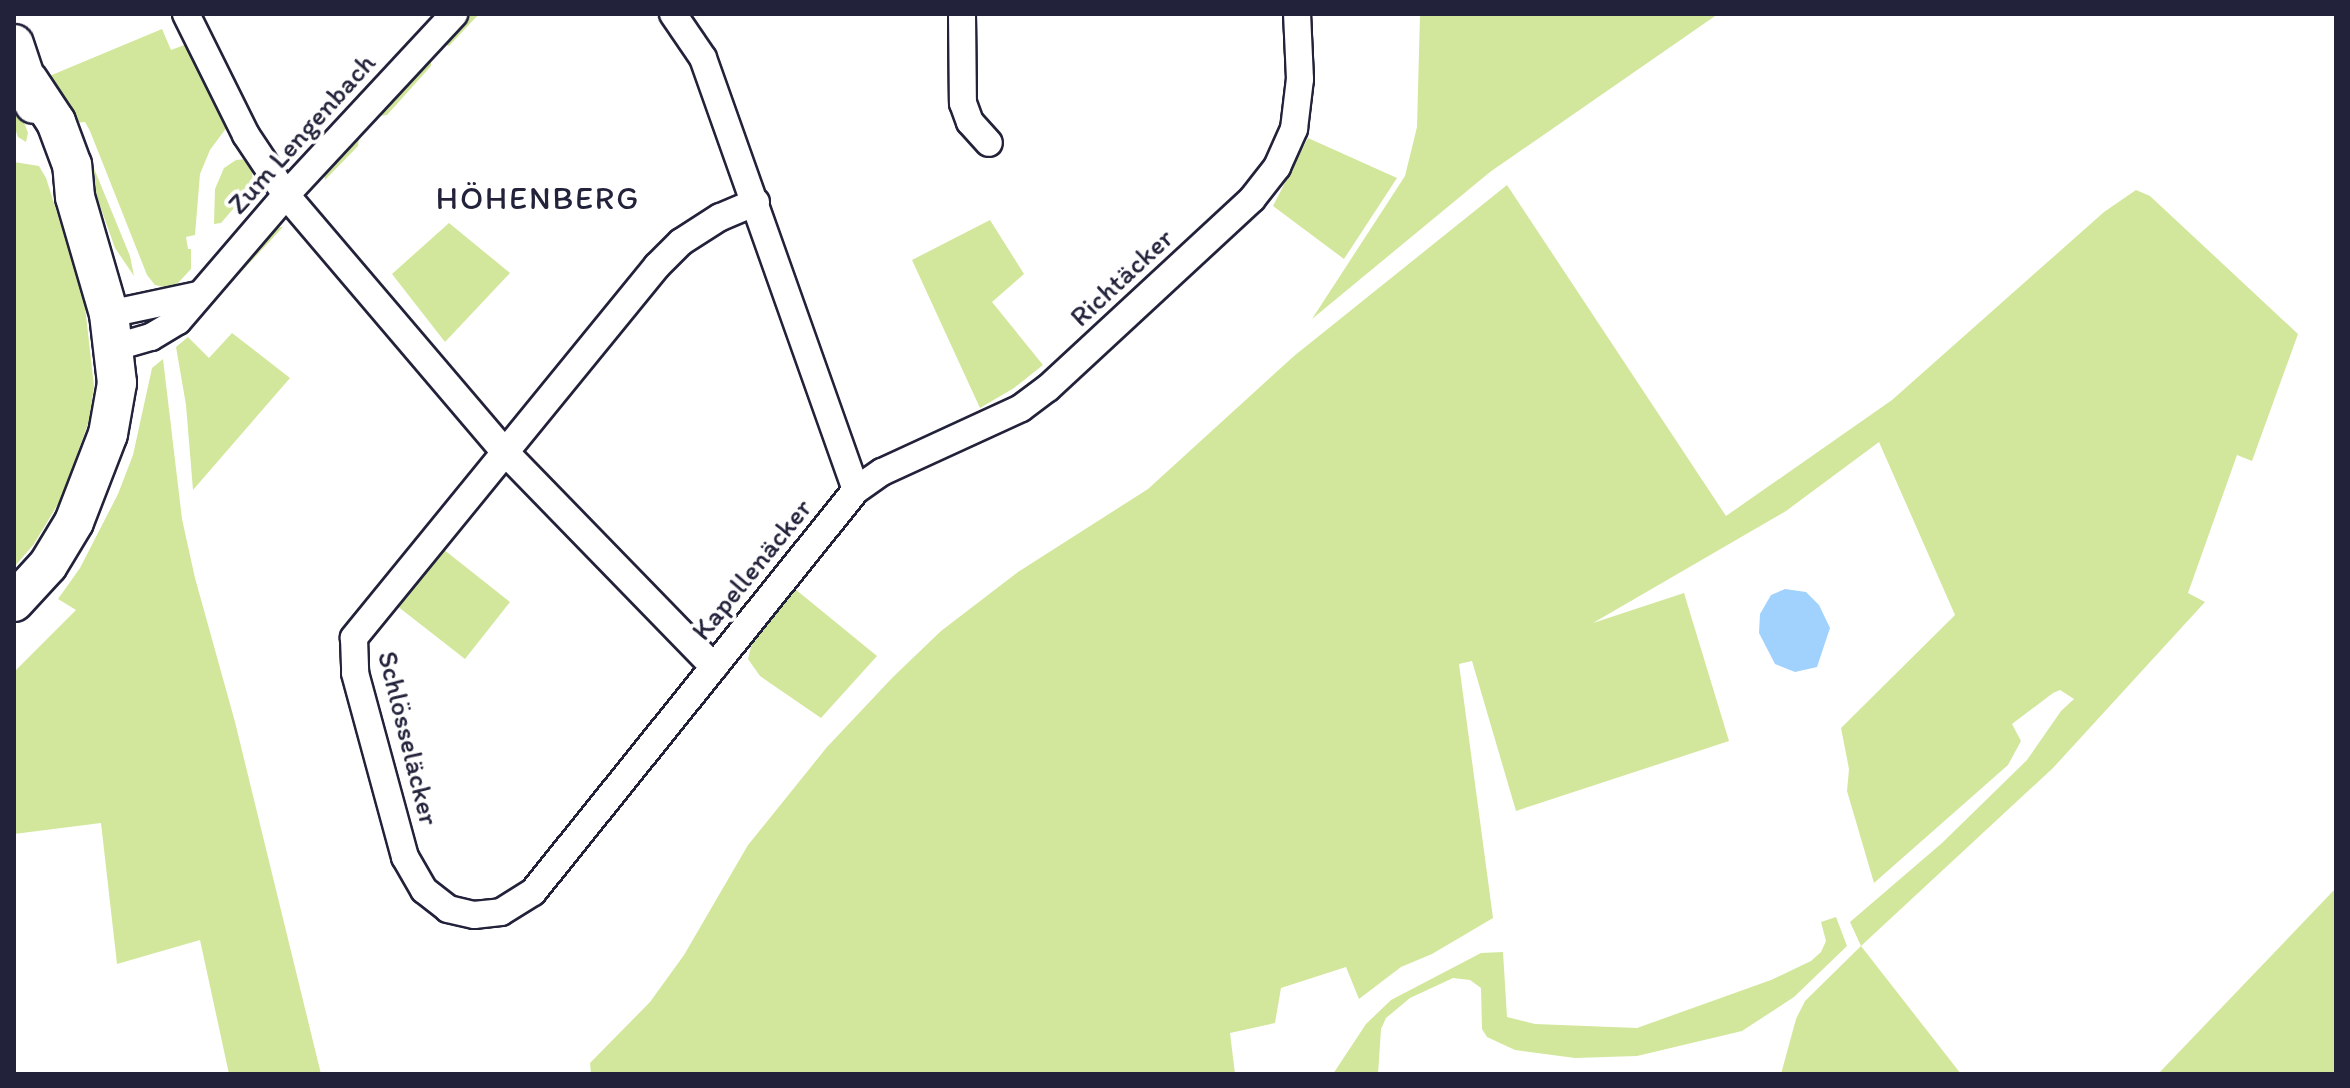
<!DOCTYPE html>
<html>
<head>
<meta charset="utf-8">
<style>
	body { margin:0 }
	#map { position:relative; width:2350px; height:1088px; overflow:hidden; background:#fff; font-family:Itim,sans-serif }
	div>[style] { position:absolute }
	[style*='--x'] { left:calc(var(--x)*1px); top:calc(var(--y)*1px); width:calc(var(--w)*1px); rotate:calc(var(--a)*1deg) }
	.green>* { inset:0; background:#d2e79c }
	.water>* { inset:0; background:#a1d2fe }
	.roads { filter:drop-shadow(2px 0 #22223b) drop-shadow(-2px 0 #22223b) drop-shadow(0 2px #22223b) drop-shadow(0 -2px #22223b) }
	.street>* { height:26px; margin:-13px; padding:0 13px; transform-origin:13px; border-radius:13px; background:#fff }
	.secondary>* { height:38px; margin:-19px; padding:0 19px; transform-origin:19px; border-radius:19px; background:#fff }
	span { translate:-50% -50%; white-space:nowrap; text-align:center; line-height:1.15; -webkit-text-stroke:8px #fff; paint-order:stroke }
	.street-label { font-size:28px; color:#22223b }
	.quarter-label { font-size:32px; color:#22223b; letter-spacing:2px }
	.frame { position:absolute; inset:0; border:16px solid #22223b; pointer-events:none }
</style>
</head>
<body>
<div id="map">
	<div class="green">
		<i style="clip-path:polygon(467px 14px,479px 14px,449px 46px,443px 44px)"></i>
		<i style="clip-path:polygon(1420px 14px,1718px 14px,1490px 172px,1312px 319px,1405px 176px,1417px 127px)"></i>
		<i style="clip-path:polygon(162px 29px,171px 50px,187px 44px,227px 127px,210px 150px,200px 174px,195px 235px,186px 237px,188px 249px,191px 249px,191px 269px,177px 284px,164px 287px,155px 285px,147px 275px,90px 131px,85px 122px,74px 123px,47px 77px)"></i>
		<i style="clip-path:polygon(431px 57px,431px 66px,387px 115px,379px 116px)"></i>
		<i style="clip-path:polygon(14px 95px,28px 133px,26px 142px,18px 137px,14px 126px)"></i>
		<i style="clip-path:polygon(359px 138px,358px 146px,325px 180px,324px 174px)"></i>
		<i style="clip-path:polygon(1308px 138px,1397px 178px,1344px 259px,1273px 206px)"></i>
		<i style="clip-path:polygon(84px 144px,130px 256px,134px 276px,115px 248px,89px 175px)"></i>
		<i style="clip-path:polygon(246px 159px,252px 170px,253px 186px,221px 223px,214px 224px,215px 189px,224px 168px,236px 160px)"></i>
		<i style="clip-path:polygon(14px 162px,39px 166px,46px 178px,84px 298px,94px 386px,89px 421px,61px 499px,34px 544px,14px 567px)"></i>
		<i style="clip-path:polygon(1507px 185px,1726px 516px,1892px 400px,2104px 212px,2136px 190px,2150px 196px,2298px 334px,2252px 461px,2237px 455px,2188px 593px,2205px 602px,2053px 768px,1861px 946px,1961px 1074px,1781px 1074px,1796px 1019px,1805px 1001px,1861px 946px,1850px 922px,1942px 843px,2027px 760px,2061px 711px,2074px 699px,2060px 690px,2053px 693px,2012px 724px,2021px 741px,2008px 765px,1874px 883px,1847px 791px,1849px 769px,1841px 728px,1955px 615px,1879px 442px,1786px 511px,1593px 623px,1684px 593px,1729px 741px,1516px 811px,1472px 661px,1459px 664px,1493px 918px,1432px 954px,1401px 967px,1359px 999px,1346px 967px,1281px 988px,1275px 1023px,1230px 1033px,1235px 1074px,591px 1074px,590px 1063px,650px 1002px,684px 955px,748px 845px,827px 747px,893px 677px,941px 631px,1018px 572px,1148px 489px,1294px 356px)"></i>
		<i style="clip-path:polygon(990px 220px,1024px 274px,992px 302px,1043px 365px,1014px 388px,980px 408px,912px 260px)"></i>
		<i style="clip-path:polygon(449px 223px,510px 273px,445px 342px,392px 274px)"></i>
		<i style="clip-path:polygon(283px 227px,213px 302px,205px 306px,274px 228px)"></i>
		<i style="clip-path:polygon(232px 333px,290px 378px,193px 490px,186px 405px,176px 347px,188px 337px,209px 358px)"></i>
		<i style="clip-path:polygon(163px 359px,182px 519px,195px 578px,235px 722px,321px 1074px,229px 1074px,200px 940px,117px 964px,101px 823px,14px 834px,14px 672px,76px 610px,58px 599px,80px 568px,118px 494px,133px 455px,152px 368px)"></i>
		<i style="clip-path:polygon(438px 545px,510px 602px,465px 659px,392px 602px)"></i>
		<i style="clip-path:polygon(795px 589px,877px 656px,821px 718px,760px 676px,748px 659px,752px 643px)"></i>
		<i style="clip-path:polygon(2336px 888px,2336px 1074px,2158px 1074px)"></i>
		<i style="clip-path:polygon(1836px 917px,1847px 946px,1794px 997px,1742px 1031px,1637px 1056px,1575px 1058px,1515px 1050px,1487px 1037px,1482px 1029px,1481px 988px,1470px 980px,1453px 978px,1410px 998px,1386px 1018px,1381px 1029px,1378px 1074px,1333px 1074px,1366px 1024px,1391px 1000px,1481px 953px,1503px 952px,1507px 1017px,1535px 1024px,1637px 1028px,1771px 980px,1811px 961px,1821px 952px,1826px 941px,1821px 922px)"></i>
	</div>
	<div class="water">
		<i style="clip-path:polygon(1785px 589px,1806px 592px,1819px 605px,1830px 628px,1817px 667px,1795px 672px,1775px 664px,1759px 633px,1760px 614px,1771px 595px)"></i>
	</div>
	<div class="roads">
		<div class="street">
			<i style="--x:186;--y:14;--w:135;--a:63.6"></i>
			<i style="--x:246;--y:135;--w:72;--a:56.3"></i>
			<i style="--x:286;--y:195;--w:336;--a:49.6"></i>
			<i style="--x:504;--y:451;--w:301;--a:45.8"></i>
			<i style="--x:673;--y:14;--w:53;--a:55.7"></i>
			<i style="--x:703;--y:58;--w:458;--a:70.5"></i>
			<i style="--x:962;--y:14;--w:89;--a:89.4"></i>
			<i style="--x:963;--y:103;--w:20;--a:70"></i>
			<i style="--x:970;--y:122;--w:28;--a:48"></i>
			<i style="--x:756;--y:202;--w:39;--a:157"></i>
			<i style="--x:720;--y:217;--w:46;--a:147.3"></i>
			<i style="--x:681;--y:242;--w:34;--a:135"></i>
			<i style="--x:657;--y:266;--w:480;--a:129.2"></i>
			<i style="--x:354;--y:638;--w:35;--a:88"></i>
			<i style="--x:355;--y:673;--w:191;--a:74.8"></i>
			<i style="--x:405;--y:857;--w:38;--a:60"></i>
			<i style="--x:424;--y:890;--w:31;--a:38"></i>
			<i style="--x:448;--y:909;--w:27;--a:13"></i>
			<i style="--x:474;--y:915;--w:27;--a:-6"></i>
			<i style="--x:501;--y:912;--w:38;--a:-32"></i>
			<i style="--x:533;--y:892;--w:516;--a:-51.22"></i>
			<i style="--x:856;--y:490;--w:32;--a:-35"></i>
			<i style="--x:882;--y:472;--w:153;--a:-24.7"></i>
			<i style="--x:1021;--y:408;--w:34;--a:-37"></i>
			<i style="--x:1048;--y:388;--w:278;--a:-42.8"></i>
			<i style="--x:1252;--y:199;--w:41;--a:-52"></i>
			<i style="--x:1277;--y:167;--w:42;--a:-65.9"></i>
			<i style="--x:1294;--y:129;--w:50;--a:-83.2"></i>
			<i style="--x:1300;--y:79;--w:65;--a:-92.6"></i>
			<i style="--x:109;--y:314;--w:91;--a:-12.1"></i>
			<i style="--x:116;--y:347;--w:36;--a:-16"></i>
			<i style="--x:151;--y:337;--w:31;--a:-31"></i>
			<i style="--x:178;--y:321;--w:166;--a:-49.4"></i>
			<i style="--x:286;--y:195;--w:247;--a:-47.1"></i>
		</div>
		<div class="secondary">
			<i style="--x:14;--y:44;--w:63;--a:71.6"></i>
			<i style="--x:14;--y:602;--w:50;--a:-47.4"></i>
			<i style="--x:48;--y:565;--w:50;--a:-58.8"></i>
			<i style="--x:74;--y:522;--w:94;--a:-68.9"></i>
			<i style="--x:108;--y:434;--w:52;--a:-80"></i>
			<i style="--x:117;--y:383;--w:69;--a:-96.6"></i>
			<i style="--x:109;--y:314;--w:122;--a:-106.2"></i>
			<i style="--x:75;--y:197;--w:32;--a:-95"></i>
			<i style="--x:72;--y:165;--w:46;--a:-110.4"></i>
			<i style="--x:56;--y:122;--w:49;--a:-123.4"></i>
		</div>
	</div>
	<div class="street-label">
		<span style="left:301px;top:133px;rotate:-48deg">Zum Lengenbach</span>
		<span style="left:1121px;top:277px;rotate:-43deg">Richtäcker</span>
		<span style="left:751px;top:569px;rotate:-51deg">Kapellenäcker</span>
		<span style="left:409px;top:738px;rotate:76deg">Schlösseläcker</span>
	</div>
	<div class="quarter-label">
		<span style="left:538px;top:198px">HÖHENBERG</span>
	</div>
	<div class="frame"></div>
</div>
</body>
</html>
